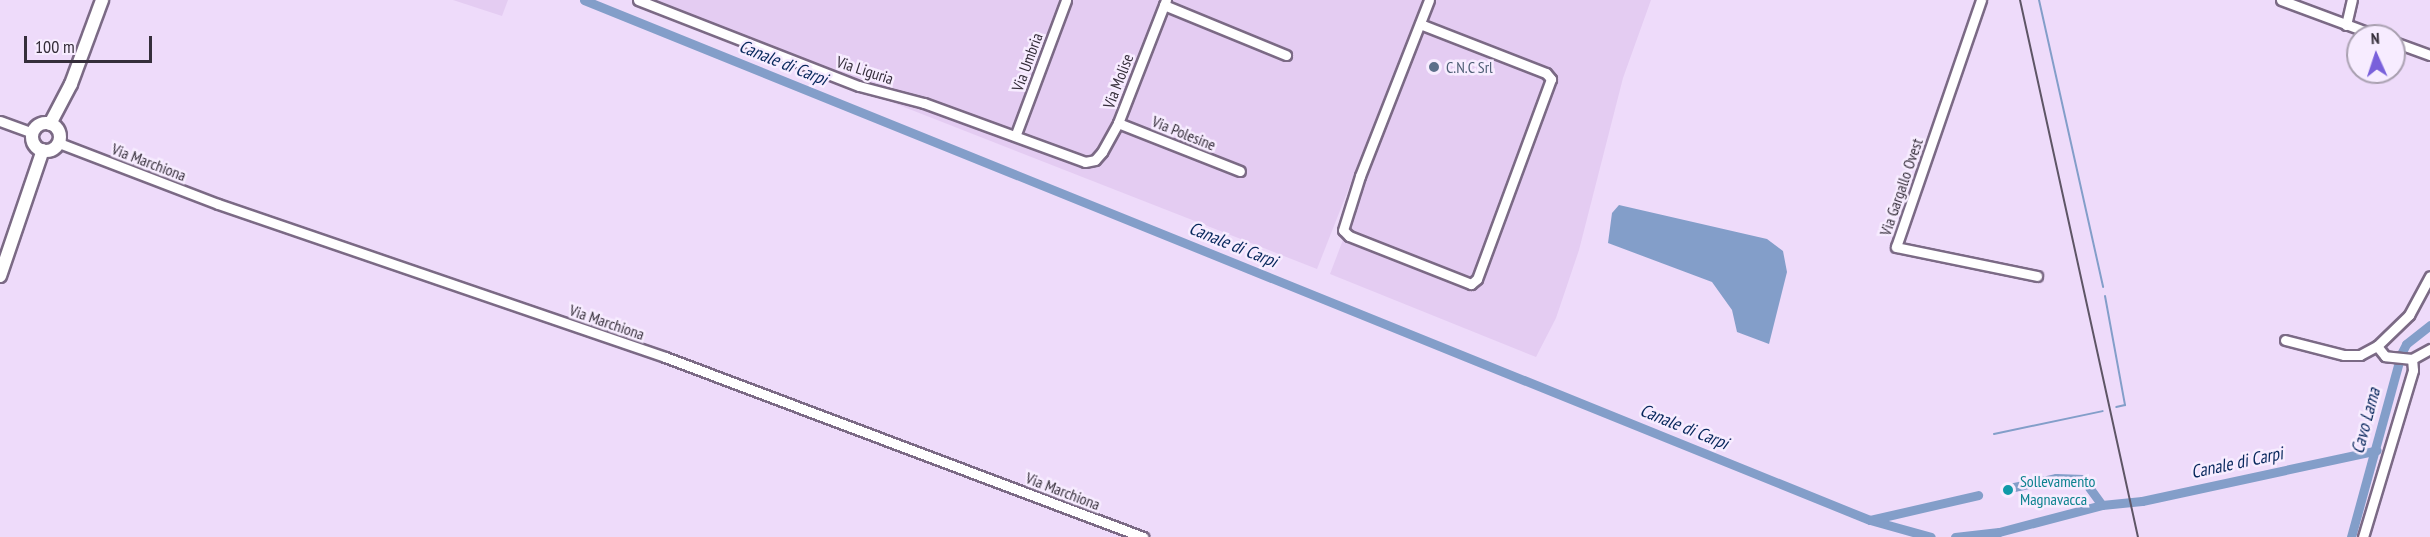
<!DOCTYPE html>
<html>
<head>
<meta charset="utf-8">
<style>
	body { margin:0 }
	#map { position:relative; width:2430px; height:537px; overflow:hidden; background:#eedbfa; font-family:"PT Sans Narrow",sans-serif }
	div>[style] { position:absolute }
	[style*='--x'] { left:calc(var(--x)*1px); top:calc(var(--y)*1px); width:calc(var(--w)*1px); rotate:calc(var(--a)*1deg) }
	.built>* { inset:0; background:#e4ccf2 }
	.water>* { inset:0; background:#839ec9 }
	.stream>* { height:2px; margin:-1px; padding:0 1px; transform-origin:1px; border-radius:1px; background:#839ec9 }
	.canal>* { height:9px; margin:-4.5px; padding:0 4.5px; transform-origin:4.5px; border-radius:4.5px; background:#839ec9 }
	.roads { filter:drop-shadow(2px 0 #7b6a85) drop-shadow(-2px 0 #7b6a85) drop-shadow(0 2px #7b6a85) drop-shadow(0 -2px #7b6a85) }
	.minor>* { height:9px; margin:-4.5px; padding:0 4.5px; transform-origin:4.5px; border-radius:4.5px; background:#fff }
	.tertiary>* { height:12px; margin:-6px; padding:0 6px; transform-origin:6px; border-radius:6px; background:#fff }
	.tertiary>.ring { margin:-6px; padding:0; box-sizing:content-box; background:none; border:12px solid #fff; border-radius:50% }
	.rail>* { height:2px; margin:-1px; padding:0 1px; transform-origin:1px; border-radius:1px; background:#5e5565 }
	.dots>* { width:16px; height:16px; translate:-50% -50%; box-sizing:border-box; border:3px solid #f7ecff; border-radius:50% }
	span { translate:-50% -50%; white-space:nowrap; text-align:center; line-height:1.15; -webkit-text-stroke:5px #f7ecff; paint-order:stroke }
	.street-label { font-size:16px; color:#352e3a }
	.service-label { font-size:16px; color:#4e5e75 }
	.left { translate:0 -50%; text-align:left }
	.culture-label { font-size:16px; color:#0d838f }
	.water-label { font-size:18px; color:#07275c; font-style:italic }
	.north { position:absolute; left:2346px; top:24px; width:60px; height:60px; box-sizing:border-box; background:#f7ecff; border:2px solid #a9a0b0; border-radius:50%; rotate:357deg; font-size:16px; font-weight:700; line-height:24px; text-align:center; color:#352e3a }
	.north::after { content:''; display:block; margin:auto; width:21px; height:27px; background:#7960db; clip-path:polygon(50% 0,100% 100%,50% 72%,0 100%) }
	.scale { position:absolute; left:24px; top:36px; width:128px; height:27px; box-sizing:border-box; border:3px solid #352e3a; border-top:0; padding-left:8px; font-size:18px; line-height:21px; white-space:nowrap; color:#352e3a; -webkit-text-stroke:4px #f7ecff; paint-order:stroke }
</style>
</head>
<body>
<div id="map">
	<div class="built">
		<i style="clip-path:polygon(453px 0,508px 0,502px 16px)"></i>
		<i style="clip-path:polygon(631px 0,1423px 0,1317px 269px)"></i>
		<i style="clip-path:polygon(1434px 0,1651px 0,1623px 78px,1579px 250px,1556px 318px,1536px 357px,1330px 274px)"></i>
	</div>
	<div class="water">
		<i style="clip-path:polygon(1619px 205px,1767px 239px,1783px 251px,1787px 272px,1769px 344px,1737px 332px,1732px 310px,1712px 282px,1608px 243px,1612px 213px)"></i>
	</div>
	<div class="stream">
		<i style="--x:2039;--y:0;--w:294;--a:77.4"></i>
		<i style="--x:2105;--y:296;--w:111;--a:79.6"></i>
		<i style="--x:2125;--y:405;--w:9;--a:167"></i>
		<i style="--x:1994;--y:434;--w:111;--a:-11.9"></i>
		<i style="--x:1999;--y:532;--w:5;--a:79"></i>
	</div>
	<div class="canal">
		<i style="--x:584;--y:0;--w:1387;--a:22.02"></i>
		<i style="--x:1870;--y:520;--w:63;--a:15.6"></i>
		<i style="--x:2014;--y:487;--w:43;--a:-12.1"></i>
		<i style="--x:2056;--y:478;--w:27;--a:2"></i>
		<i style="--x:2083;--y:479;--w:32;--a:54"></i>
		<i style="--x:1870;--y:520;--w:111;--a:-13"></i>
		<i style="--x:1955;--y:537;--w:44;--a:-6.5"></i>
		<i style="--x:1999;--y:532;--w:106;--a:-14.7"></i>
		<i style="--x:2102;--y:505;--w:40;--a:-5.7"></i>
		<i style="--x:2142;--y:501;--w:240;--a:-12.2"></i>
		<i style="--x:2351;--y:537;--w:190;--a:-74.7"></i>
		<i style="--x:2401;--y:354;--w:11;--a:-63"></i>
		<i style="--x:2406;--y:344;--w:31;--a:-38"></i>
	</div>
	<div class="roads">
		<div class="minor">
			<i style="--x:638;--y:0;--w:237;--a:21.3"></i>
			<i style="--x:859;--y:86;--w:67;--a:14.7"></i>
			<i style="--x:924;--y:103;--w:171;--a:20.1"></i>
			<i style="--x:1085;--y:162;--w:10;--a:-11"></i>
			<i style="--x:1095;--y:160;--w:11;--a:-49"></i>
			<i style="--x:1102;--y:152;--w:33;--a:-61"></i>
			<i style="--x:1118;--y:123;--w:132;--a:-68.7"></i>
			<i style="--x:1981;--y:0;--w:261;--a:109"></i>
			<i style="--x:1896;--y:247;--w:144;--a:11.6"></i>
			<i style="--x:2281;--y:0;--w:103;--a:20.4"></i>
			<i style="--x:1164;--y:5;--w:132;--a:22.3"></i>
			<i style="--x:1420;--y:24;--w:135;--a:21.3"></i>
			<i style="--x:1546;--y:73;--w:8;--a:50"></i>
			<i style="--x:1551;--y:79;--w:213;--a:110.3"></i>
			<i style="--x:1477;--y:279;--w:8;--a:140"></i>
			<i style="--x:1471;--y:284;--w:131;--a:-158.5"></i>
			<i style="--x:1349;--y:236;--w:8;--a:-135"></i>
			<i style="--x:1343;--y:230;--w:57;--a:-72.5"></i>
			<i style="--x:1360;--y:176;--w:189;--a:-68.6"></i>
			<i style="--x:2346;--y:25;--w:26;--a:-77"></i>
			<i style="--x:2394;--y:42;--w:38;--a:20"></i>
			<i style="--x:0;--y:121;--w:35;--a:20"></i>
			<i style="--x:1118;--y:123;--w:131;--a:21.5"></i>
			<i style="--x:1016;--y:134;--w:143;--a:-69.5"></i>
			<i style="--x:59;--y:143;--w:170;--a:21"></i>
			<i style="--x:218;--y:204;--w:472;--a:18.9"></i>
			<i style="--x:665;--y:357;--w:511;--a:20.63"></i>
			<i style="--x:2285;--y:340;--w:61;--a:14.3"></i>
			<i style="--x:2344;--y:355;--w:16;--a:0"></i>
			<i style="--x:2360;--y:355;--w:19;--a:-28"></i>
			<i style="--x:2412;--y:359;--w:27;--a:-174"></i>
			<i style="--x:2385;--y:356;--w:13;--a:-129"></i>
			<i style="--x:2377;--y:346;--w:45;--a:-44.1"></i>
			<i style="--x:2409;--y:315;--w:44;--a:-61.7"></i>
			<i style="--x:2412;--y:359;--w:21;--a:-29"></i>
			<i style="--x:2363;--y:537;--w:174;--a:-73.3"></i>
			<i style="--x:2413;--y:370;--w:11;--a:-95"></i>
		</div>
		<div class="tertiary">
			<i class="ring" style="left:32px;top:123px;width:16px;height:16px"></i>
			<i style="--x:50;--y:124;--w:45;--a:-62.3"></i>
			<i style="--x:71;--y:84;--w:90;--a:-69.7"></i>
			<i style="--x:0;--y:276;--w:133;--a:-71.2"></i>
		</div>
	</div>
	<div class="rail">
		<i style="--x:2020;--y:0;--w:550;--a:77.61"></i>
	</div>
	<div class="dots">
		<i style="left:1434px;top:67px;background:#5c6f8a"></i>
		<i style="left:2008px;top:490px;background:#0f9aa8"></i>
	</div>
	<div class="street-label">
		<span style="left:1027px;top:62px;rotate:-70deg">Via Umbria</span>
		<span style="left:865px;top:70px;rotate:18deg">Via Liguria</span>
		<span style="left:1118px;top:81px;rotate:-69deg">Via Molise</span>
		<span style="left:1184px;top:133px;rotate:22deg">Via Polesine</span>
		<span style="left:149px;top:162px;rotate:21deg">Via Marchiona</span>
		<span style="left:1901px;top:187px;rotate:-71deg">Via Gargallo Ovest</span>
		<span style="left:607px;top:322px;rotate:19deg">Via Marchiona</span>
		<span style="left:1063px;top:491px;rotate:21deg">Via Marchiona</span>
	</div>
	<div class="service-label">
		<span class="left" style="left:1446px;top:67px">C.N.C Srl</span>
	</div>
	<div class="culture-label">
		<span class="left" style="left:2020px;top:490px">Sollevamento<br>Magnavacca</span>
	</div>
	<div class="water-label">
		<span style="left:783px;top:63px;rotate:22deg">Canale di Carpi</span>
		<span style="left:1233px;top:245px;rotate:22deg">Canale di Carpi</span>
		<span style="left:2366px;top:421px;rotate:-75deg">Cavo Lama</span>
		<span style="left:1684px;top:427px;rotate:22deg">Canale di Carpi</span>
		<span style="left:2237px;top:463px;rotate:-12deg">Canale di Carpi</span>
	</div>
	<div class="north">N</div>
	<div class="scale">100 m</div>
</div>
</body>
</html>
